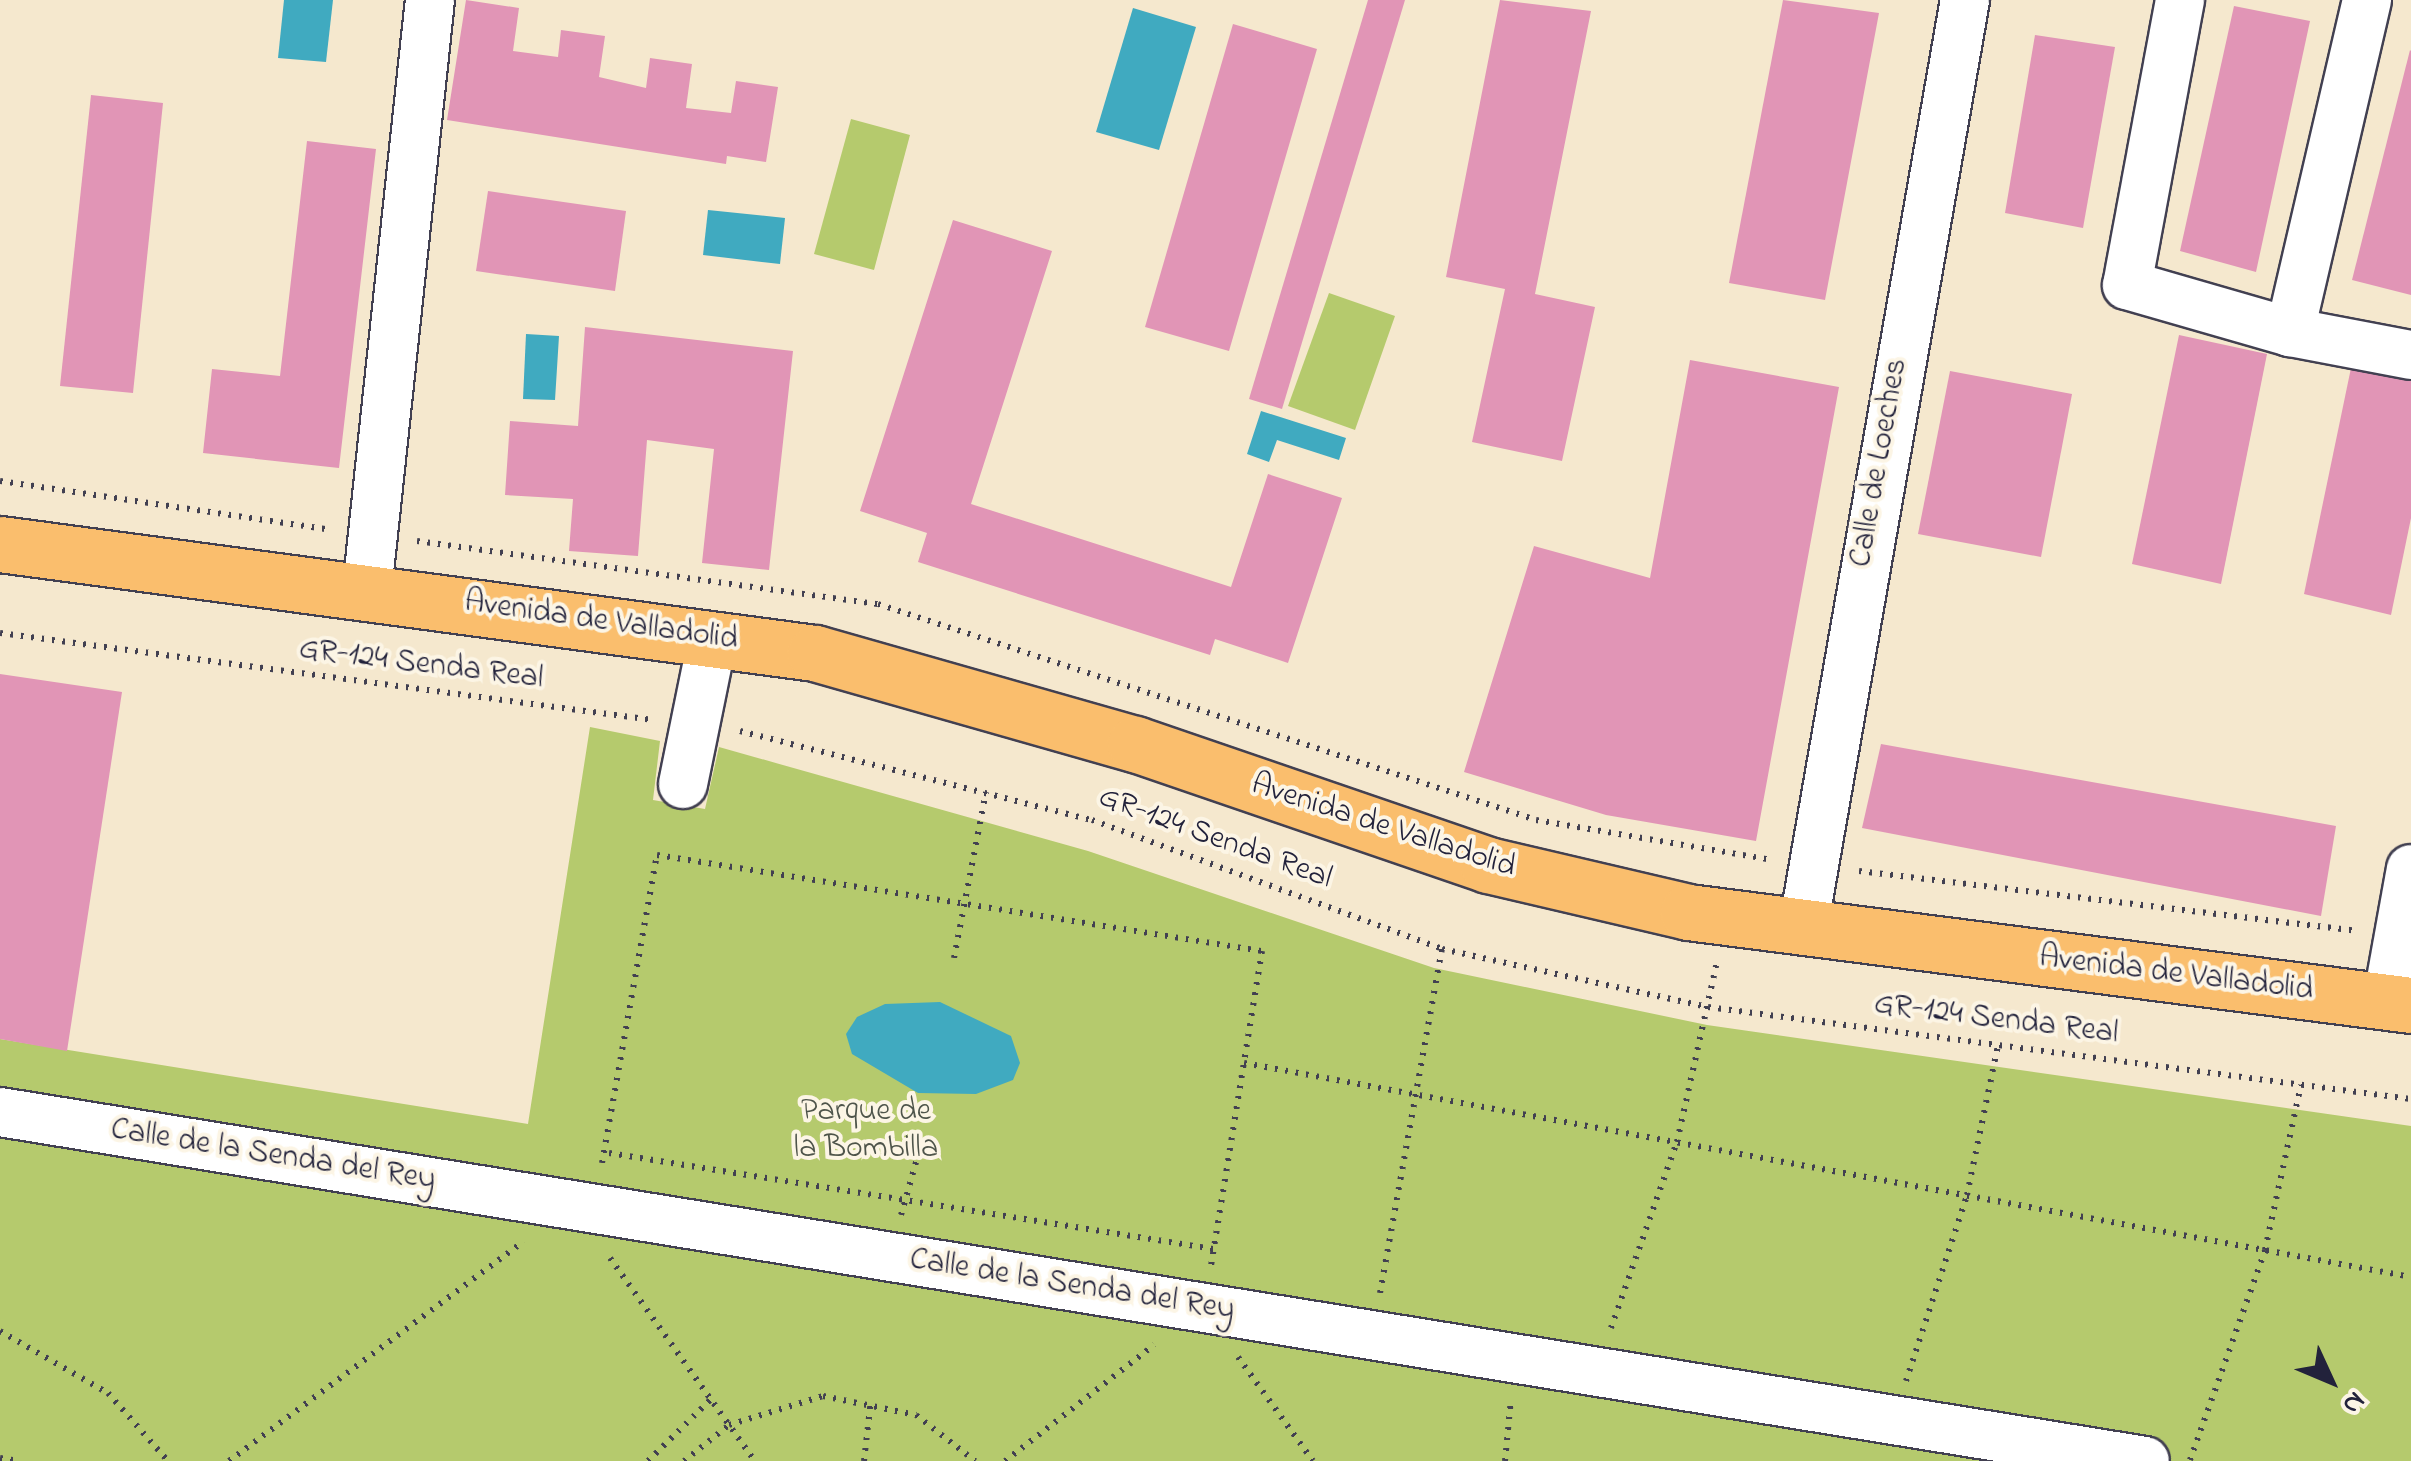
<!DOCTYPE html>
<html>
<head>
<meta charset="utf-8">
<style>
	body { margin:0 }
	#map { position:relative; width:2411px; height:1461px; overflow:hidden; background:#f5e8ce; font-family:"Indie Flower",sans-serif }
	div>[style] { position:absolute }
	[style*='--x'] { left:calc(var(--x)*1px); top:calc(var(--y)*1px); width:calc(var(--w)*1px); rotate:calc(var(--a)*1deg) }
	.green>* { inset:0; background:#b5ca6d }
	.water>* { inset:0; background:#40aac0 }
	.building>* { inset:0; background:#e195b6 }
	.path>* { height:6px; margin-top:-3px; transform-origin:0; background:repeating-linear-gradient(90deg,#424051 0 2.5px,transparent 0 10.5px) }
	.roads { filter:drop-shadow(2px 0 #424051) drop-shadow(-2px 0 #424051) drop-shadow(0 2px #424051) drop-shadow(0 -2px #424051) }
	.minor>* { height:48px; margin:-24px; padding:0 24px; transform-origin:24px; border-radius:24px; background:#fff }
	.major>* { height:55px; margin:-27.5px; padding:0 27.5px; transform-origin:27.5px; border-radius:27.5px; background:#fabe6d }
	span { translate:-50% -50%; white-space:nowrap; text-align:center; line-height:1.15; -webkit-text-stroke:8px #fcf5e5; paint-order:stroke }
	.street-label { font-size:32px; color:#22223b }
	.park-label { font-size:32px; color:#4e544a }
	.north { position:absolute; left:2281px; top:1331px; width:100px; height:100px; -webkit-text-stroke:8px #fcf5e5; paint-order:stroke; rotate:134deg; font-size:28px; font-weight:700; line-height:40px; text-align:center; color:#22223b }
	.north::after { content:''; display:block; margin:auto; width:35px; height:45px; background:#22223b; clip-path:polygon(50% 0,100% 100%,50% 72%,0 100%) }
</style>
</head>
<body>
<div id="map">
	<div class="green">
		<i style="clip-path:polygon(851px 119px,910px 135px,874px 270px,814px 254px)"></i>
		<i style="clip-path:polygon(1329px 293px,1395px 316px,1355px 430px,1288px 406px)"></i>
		<i style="clip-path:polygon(590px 727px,660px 741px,653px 800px,705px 809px,719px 747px,1088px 851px,1434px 968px,1707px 1025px,2411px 1126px,2411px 1461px,0 1461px,0 1039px,528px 1124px)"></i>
	</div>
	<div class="water">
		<i style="clip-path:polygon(284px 0,333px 0,326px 62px,278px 58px)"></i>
		<i style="clip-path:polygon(1133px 8px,1196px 27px,1159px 150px,1096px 132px)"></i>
		<i style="clip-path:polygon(708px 210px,785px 218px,780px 264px,703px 255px)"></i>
		<i style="clip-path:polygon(526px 334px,559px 336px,555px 400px,523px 399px)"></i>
		<i style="clip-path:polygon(1261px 411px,1346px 438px,1339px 460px,1277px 440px,1269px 462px,1247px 454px)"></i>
		<i style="clip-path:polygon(940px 1002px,1011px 1036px,1020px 1063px,1013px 1080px,976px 1094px,918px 1093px,852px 1054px,846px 1034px,857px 1017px,885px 1004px)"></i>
	</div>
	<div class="building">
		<i style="clip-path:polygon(466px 0,519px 8px,513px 51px,558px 57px,561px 30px,605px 36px,599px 77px,646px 88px,650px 58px,692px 64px,686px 108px,731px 113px,736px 81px,778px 87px,766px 162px,727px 156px,726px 164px,447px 120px)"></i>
		<i style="clip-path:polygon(1368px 0,1405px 0,1282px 409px,1249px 399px)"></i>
		<i style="clip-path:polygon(1500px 0,1591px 11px,1535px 294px,1595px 307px,1562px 461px,1472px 442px,1505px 289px,1446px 277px)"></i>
		<i style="clip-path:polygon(1783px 0,1879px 13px,1825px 300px,1729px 283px)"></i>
		<i style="clip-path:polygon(2234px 6px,2310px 21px,2256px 272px,2180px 251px)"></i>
		<i style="clip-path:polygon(1233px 24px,1317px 49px,1229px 351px,1145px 327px)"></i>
		<i style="clip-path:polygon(2035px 35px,2115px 47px,2083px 228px,2005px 213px)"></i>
		<i style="clip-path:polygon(2410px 50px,2411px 51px,2411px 295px,2352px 280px)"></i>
		<i style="clip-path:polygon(91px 95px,163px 103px,133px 393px,60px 386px)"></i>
		<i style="clip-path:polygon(307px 141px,376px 149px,339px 468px,203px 453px,212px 369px,280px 376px)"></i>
		<i style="clip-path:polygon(488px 191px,626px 211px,615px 291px,476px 271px)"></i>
		<i style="clip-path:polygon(953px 220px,1052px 251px,971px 504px,1231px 587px,1268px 474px,1342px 498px,1288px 663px,1215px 639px,1210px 655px,918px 562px,927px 533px,860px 511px)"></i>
		<i style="clip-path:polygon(585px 327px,793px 351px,769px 570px,702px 563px,714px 449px,647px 440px,638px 556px,569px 551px,573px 499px,505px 495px,510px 421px,578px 426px)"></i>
		<i style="clip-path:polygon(2179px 335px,2267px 354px,2221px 584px,2132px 564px)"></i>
		<i style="clip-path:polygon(1690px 360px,1839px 387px,1756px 841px,1606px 815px,1464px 772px,1534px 546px,1650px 578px)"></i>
		<i style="clip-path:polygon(2351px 368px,2411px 378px,2411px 518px,2391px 615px,2304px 594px)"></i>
		<i style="clip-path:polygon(1950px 371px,2072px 394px,2041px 557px,1918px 534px)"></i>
		<i style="clip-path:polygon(0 674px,122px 692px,67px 1051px,0 1039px)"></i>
		<i style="clip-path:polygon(1881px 744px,2336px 826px,2321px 916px,1862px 828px)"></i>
	</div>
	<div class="path">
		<i style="--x:0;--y:481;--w:334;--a:8.4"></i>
		<i style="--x:417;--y:541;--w:465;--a:7.8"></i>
		<i style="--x:878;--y:604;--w:693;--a:18.17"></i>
		<i style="--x:1536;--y:820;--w:239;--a:9.6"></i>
		<i style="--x:0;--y:633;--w:659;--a:7.59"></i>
		<i style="--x:740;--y:731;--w:363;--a:14.2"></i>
		<i style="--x:1092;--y:820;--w:373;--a:20.2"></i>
		<i style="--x:1442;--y:949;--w:272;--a:12.3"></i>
		<i style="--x:1708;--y:1007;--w:709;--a:7.46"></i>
		<i style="--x:1859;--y:871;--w:503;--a:6.86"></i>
		<i style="--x:954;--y:958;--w:169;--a:-79.1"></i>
		<i style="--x:1244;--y:1063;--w:1186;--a:10.39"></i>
		<i style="--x:609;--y:1153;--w:613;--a:9.02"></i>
		<i style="--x:602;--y:1163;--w:313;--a:-79.9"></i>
		<i style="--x:657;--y:855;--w:613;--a:9.02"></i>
		<i style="--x:1262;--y:951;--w:320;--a:99.2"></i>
		<i style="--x:901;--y:1215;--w:73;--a:-74.1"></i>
		<i style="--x:610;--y:1258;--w:249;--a:54.5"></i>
		<i style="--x:1380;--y:1293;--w:350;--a:-79.8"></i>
		<i style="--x:1611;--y:1328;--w:197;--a:-70.5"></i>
		<i style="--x:1677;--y:1142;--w:185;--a:-77.5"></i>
		<i style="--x:0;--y:1331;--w:125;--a:29.9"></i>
		<i style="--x:108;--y:1393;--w:91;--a:48.6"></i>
		<i style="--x:1238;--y:1357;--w:128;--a:54.2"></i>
		<i style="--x:1906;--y:1381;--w:196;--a:-71.8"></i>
		<i style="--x:1967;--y:1195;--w:153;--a:-78.3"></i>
		<i style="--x:0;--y:1458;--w:19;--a:9"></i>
		<i style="--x:2190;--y:1460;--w:223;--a:-70.3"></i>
		<i style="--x:2265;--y:1250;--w:169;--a:-77.7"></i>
		<i style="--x:229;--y:1461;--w:367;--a:-36.7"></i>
		<i style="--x:648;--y:1461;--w:88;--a:-44.5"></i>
		<i style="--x:684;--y:1461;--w:58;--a:-38.7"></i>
		<i style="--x:729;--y:1425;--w:98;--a:-17.1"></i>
		<i style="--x:823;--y:1396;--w:95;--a:11.5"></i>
		<i style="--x:916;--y:1415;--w:75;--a:37.9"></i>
		<i style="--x:864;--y:1461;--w:61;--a:-83.5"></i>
		<i style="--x:1005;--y:1461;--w:189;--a:-37.9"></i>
		<i style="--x:1505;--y:1461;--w:62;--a:-84.5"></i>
	</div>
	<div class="roads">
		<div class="minor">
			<i style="--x:2180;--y:0;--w:290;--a:100.5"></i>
			<i style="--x:2127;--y:285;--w:170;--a:16.1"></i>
			<i style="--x:2367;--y:0;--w:341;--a:103.1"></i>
			<i style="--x:2290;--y:332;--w:123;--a:10.8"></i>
			<i style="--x:367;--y:590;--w:593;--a:-83.91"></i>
			<i style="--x:683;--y:784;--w:150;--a:-78.5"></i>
			<i style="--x:1803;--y:928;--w:942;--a:-80.1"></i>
			<i style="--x:2387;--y:1002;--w:135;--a:-79.8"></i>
			<i style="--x:0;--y:1112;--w:2173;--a:9.24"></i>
		</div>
		<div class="major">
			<i style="--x:0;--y:544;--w:822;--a:7.62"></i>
			<i style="--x:815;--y:653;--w:333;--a:15.9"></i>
			<i style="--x:1135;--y:744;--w:373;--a:18.9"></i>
			<i style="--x:1488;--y:865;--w:205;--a:13.2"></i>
			<i style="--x:1688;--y:912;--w:729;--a:7.33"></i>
		</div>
	</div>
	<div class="street-label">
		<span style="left:1880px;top:463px;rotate:-80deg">Calle de Loeches</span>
		<span style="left:601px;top:622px;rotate:8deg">Avenida de Valladolid</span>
		<span style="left:421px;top:665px;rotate:7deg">GR-124 Senda Real</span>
		<span style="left:1383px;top:827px;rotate:18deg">Avenida de Valladolid</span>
		<span style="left:1215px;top:839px;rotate:20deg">GR-124 Senda Real</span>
		<span style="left:2176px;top:975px;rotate:7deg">Avenida de Valladolid</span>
		<span style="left:1996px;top:1020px;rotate:7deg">GR-124 Senda Real</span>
		<span style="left:273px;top:1156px;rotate:9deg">Calle de la Senda del Rey</span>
		<span style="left:1072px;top:1286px;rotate:9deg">Calle de la Senda del Rey</span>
	</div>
	<div class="park-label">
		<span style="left:866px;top:1131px">Parque de<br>la Bombilla</span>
	</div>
	<div class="north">N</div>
</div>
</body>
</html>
